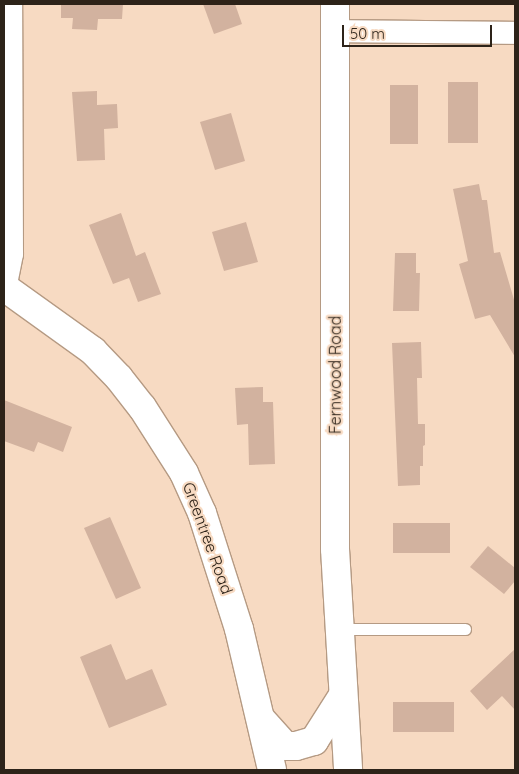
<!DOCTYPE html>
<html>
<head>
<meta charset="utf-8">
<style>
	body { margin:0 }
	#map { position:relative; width:519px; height:774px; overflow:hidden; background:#f7dac2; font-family:Quicksand,sans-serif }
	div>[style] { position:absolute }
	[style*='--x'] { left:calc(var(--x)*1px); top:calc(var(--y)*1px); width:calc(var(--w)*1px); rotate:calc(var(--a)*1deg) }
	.building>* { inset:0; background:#d2b29f }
	.roads { filter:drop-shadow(1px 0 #b59a83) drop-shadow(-1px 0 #b59a83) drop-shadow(0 1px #b59a83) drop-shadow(0 -1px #b59a83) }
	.lane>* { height:11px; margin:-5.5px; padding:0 5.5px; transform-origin:5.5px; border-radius:5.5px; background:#fff }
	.street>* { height:22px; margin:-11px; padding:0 11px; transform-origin:11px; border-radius:11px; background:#fff }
	.secondary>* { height:28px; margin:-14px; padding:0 14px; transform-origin:14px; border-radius:14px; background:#fff }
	span { translate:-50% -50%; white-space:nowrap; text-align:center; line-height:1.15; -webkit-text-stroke:4.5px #f7dac2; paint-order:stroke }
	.street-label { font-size:16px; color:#2d2319 }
	.frame { position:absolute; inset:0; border:5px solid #2d2319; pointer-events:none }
	.scale { position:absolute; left:342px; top:25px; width:150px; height:22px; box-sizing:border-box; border:2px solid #2d2319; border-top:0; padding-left:6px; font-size:15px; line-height:18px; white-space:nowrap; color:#2d2319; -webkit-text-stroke:4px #f7dac2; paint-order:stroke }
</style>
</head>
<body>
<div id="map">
	<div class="building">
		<i style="clip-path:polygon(61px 4px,123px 4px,122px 19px,98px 19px,97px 30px,72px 29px,73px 18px,61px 18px)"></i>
		<i style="clip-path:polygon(203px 4px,235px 4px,242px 24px,214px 34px)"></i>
		<i style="clip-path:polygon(448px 82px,478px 82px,478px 143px,448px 143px)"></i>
		<i style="clip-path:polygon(390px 85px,418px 85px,418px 144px,390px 144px)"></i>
		<i style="clip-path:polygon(97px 91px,97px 105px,117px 104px,118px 128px,104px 129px,105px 160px,77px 161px,72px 92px)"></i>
		<i style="clip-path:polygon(231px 113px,245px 161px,215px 170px,200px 122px)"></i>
		<i style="clip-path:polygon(479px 184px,482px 200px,487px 200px,494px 253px,500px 252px,515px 303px,515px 357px,490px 315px,475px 319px,459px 264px,468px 261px,453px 189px)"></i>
		<i style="clip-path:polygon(121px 213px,136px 256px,145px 252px,161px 294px,138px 302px,129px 278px,113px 284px,89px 225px)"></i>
		<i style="clip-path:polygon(246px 222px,258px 262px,224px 271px,212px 232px)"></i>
		<i style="clip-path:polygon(395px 253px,416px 253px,416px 273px,420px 273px,419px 311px,393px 311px)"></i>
		<i style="clip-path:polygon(421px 342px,422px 378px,417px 378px,418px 424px,425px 424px,425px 445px,423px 446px,423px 466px,420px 466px,420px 485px,398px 486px,392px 343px)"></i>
		<i style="clip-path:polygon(263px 387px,263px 402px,273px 402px,275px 464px,249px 465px,248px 424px,237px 425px,235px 388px)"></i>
		<i style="clip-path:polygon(4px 400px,72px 427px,63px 452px,38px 442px,34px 452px,4px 441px)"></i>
		<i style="clip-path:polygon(110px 517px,141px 588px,116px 599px,84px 528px)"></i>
		<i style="clip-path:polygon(393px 523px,450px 523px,450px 553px,393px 553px)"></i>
		<i style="clip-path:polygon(488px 546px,515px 568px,515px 581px,504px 594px,470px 567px)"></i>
		<i style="clip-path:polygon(111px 644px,126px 680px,152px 669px,167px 705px,109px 728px,80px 657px)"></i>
		<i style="clip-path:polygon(515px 649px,515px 710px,502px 696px,487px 710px,470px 691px)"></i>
		<i style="clip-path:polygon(393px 702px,454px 702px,454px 732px,393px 732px)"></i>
	</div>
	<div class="roads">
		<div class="lane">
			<i style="--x:339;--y:629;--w:126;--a:0"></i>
		</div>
		<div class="street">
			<i style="--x:335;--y:31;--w:180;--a:0.6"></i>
			<i style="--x:4;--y:294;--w:41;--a:-78.7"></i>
			<i style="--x:12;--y:254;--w:250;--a:-90.2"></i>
		</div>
		<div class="secondary">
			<i style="--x:335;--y:4;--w:545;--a:90"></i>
			<i style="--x:335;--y:549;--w:221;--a:86.6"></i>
			<i style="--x:4;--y:287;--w:110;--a:35.7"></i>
			<i style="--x:93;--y:351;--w:37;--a:46"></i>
			<i style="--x:119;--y:378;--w:37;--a:52"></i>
			<i style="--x:142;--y:407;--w:78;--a:57.5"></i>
			<i style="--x:184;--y:473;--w:44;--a:65.8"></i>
			<i style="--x:202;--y:513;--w:122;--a:72.3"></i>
			<i style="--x:239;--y:629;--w:145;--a:76.8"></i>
			<i style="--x:261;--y:719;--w:36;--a:48"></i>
			<i style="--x:285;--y:746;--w:11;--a:0"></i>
			<i style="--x:296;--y:746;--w:19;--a:-16"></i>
			<i style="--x:314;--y:741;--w:52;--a:-57.5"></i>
		</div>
	</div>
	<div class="street-label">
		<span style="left:335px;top:375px;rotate:-90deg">Fernwood Road</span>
		<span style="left:208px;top:538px;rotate:70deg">Greentree Road</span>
	</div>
	<div class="frame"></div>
	<div class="scale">50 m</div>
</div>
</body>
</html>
